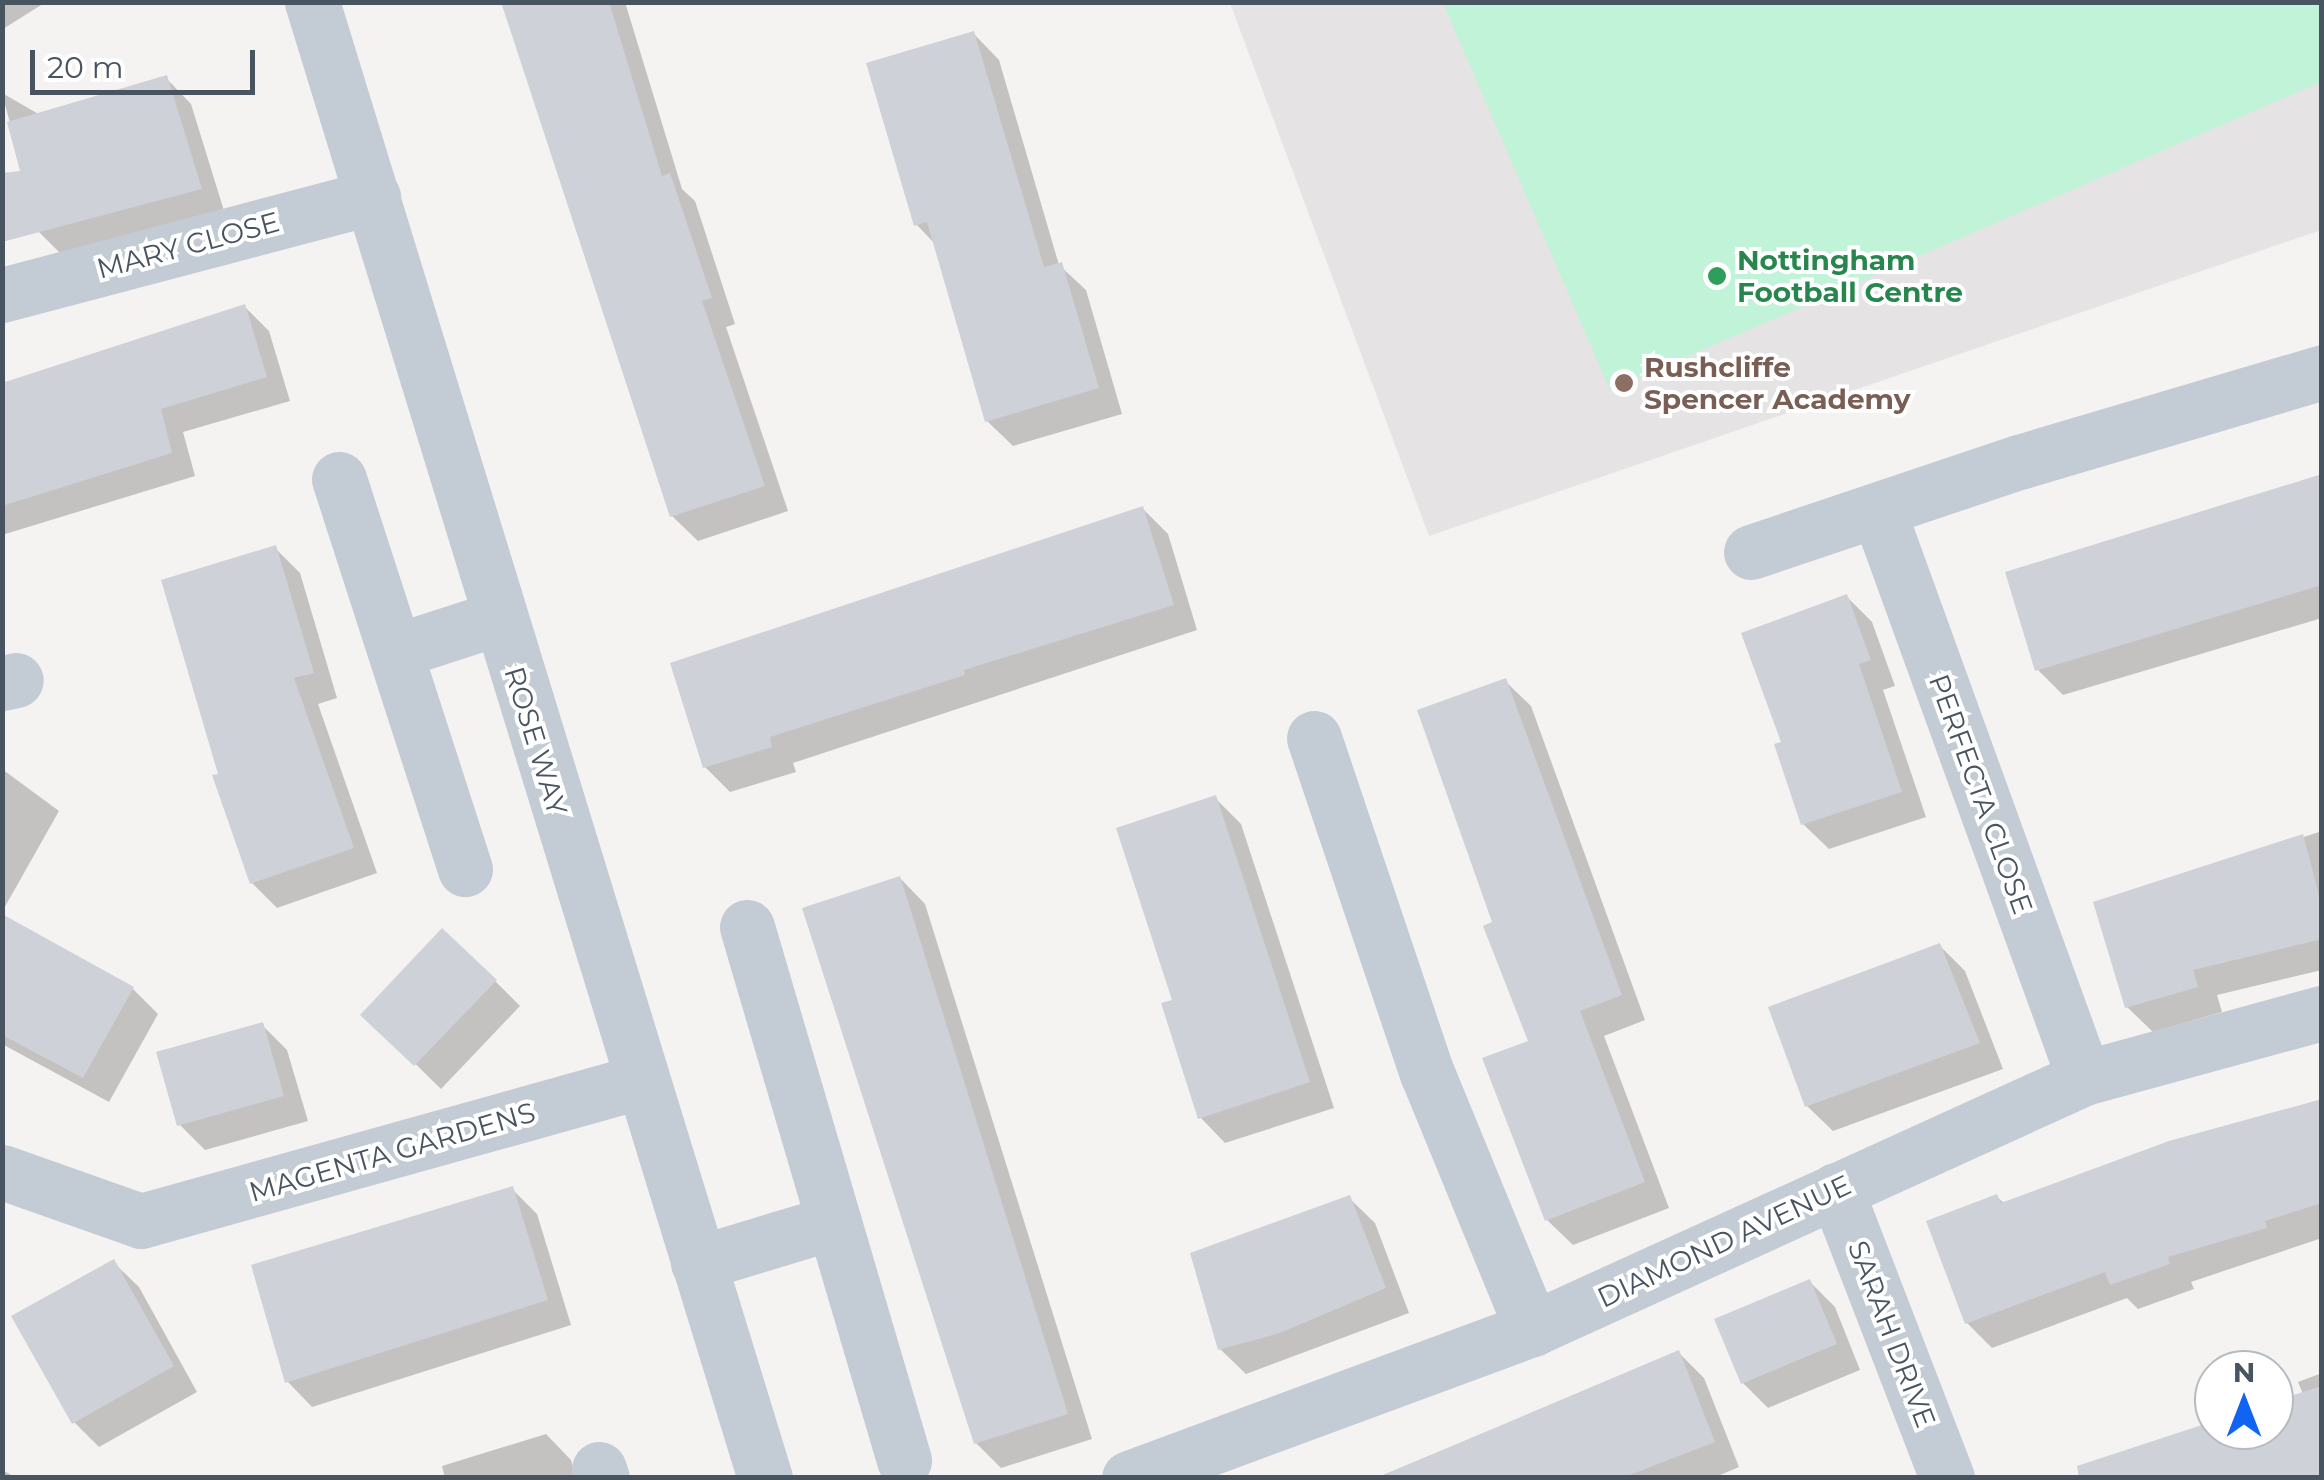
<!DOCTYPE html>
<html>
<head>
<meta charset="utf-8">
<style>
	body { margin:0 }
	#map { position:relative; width:2324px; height:1480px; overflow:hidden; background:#f5f2f2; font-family:Montserrat,sans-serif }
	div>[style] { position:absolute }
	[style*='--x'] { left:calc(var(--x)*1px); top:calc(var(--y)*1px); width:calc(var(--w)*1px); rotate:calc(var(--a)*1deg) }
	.education>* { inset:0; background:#e6e3e4 }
	.green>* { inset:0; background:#c0f3d7 }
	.shadow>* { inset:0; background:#0003 }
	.building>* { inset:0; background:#ced1d7 }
	.minor>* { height:55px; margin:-27.5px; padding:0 27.5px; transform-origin:27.5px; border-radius:27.5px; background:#c3ccd4 }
	.dots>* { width:28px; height:28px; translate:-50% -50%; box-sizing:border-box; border:5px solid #fff; border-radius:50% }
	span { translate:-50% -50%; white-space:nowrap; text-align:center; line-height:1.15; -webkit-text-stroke:8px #fff; paint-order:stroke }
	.street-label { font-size:28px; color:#495461 }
	.leisure-label { font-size:28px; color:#27864d; font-weight:700 }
	.left { translate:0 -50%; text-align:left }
	.education-label { font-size:28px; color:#785e54; font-weight:700 }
	.frame { position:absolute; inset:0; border:5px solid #495461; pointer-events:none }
	.north { position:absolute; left:2194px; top:1350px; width:100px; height:100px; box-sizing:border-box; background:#fff; border:2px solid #b6bbc0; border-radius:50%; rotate:0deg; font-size:28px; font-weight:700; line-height:40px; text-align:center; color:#495461 }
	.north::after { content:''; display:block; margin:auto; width:35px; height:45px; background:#1064f1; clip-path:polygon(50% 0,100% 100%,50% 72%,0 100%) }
	.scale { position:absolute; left:30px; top:50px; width:225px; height:45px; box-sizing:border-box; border:5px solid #495461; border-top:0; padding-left:12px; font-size:30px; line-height:35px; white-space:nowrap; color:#495461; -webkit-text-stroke:8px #fff; paint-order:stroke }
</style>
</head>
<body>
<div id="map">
	<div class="education">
		<i style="clip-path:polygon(1230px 3px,2321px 3px,2321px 230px,1429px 536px)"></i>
	</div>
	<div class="green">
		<i style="clip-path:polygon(1443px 3px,2321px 3px,2321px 82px,1610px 390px)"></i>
	</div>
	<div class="shadow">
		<i style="clip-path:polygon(2px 2px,46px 2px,3px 29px)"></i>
		<i style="clip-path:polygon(504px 2px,625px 2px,682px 189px,695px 201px,735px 324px,726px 327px,788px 511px,698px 541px,672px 516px)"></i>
		<i style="clip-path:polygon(974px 34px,999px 60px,1059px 265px,1086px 290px,1122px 414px,1013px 446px,987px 421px,936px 245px,916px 224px)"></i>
		<i style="clip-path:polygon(166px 78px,191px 104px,225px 214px,64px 257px,39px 232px,2px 93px,42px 116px)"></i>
		<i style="clip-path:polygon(245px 307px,269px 331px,290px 401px,183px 432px,195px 476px,2px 535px,2px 386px)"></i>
		<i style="clip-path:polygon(2322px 480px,2322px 618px,2063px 695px,2038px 670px)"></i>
		<i style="clip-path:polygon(1143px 509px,1168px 534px,1197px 630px,793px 763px,796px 772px,730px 792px,705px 767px)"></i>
		<i style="clip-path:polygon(275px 548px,300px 573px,337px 698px,318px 704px,377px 873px,277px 908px,252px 883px,221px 775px)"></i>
		<i style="clip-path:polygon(1847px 597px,1872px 622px,1895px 686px,1883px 690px,1926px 817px,1829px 849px,1803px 824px,1784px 743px)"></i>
		<i style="clip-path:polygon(1505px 681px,1531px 706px,1645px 1020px,1604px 1036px,1669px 1208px,1573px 1245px,1547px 1220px,1531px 1042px,1495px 924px)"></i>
		<i style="clip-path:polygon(2px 769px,59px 811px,2px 912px)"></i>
		<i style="clip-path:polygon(1215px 798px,1241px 824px,1334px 1108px,1225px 1143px,1200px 1117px,1175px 1001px)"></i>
		<i style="clip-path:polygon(2322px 831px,2322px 970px,2217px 995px,2222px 1012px,2153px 1032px,2127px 1007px,2097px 904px)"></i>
		<i style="clip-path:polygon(900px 878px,925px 904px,1092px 1439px,1001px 1468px,976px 1443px)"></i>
		<i style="clip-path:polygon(2px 917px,133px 989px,158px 1014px,109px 1102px,2px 1044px)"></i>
		<i style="clip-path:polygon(1940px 946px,1965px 971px,2003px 1069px,1833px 1131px,1807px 1106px)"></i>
		<i style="clip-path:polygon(495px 981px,520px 1006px,441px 1089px,396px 1045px)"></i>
		<i style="clip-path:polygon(262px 1025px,287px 1050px,308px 1121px,205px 1150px,180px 1125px)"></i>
		<i style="clip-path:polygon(2322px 1099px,2322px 1238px,2191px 1282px,2194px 1289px,2138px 1309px,2127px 1298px,1992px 1348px,1967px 1323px,1997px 1197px,2005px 1204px)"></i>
		<i style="clip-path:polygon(512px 1189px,537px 1214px,571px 1325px,312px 1407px,287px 1381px)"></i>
		<i style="clip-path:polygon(1349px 1198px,1375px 1223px,1409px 1313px,1246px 1374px,1220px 1349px)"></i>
		<i style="clip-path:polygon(113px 1262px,139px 1287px,197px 1392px,99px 1447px,73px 1421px)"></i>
		<i style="clip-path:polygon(1810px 1282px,1835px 1307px,1860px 1370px,1768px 1408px,1743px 1383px)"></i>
		<i style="clip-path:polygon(1679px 1353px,1704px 1378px,1739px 1467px,1713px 1478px,1376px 1478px)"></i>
		<i style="clip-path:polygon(2322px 1373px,2322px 1478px,2148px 1478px,2214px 1423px,2214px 1430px,2274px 1430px,2274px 1404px,2303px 1394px,2298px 1382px)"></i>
		<i style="clip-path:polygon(546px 1434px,571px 1460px,576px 1478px,445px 1478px,442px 1466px)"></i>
		<i style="clip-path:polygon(2px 1470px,17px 1478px,2px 1478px)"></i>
	</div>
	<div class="building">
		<i style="clip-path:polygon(501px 2px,609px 2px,662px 176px,670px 173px,712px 298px,702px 301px,765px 486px,670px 517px)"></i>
		<i style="clip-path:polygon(974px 31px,1044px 267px,1062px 262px,1099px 388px,985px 422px,927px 222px,914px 226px,866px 63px)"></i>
		<i style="clip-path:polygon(167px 75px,202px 189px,2px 242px,2px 173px,20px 171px,7px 122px)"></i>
		<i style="clip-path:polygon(245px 304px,267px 377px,161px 409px,172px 453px,2px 506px,2px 383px)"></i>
		<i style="clip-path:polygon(2322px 474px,2322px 585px,2035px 671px,2005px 572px)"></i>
		<i style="clip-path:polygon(1143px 506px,1174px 605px,964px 670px,965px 675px,770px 737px,772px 747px,703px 768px,670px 663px)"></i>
		<i style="clip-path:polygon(276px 545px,314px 673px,294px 678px,354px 848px,250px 884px,212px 775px,218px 774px,161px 580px)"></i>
		<i style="clip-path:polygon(1847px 594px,1871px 660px,1859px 664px,1902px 792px,1801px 825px,1774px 744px,1781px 742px,1741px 633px)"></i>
		<i style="clip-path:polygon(1506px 678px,1622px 995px,1580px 1011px,1645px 1182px,1545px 1221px,1482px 1058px,1528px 1041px,1483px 926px,1492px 922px,1417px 710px)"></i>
		<i style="clip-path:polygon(1216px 795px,1310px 1082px,1198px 1119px,1161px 1003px,1172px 1000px,1116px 828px)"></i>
		<i style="clip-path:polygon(2303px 834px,2322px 907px,2322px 939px,2193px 970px,2198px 987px,2125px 1008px,2093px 902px)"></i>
		<i style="clip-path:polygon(900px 876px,1068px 1414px,974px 1444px,802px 908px)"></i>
		<i style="clip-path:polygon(2px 914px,134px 987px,83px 1078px,2px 1035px)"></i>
		<i style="clip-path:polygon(442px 928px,497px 980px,414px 1066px,360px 1015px)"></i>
		<i style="clip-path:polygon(1940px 943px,1980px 1043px,1805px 1107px,1768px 1007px)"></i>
		<i style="clip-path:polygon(263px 1022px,284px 1096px,177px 1126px,156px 1052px)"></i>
		<i style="clip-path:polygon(2322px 1099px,2322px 1203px,2265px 1221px,2267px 1228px,2168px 1257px,2170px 1264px,2110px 1285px,2105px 1272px,1965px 1324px,1926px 1221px,1997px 1194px,2001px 1203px,2169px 1141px)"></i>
		<i style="clip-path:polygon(513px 1186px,548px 1300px,285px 1383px,251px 1265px)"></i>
		<i style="clip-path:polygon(1350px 1195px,1386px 1288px,1280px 1333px,1218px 1350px,1190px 1253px)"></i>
		<i style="clip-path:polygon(114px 1259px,174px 1366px,72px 1424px,11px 1316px)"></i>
		<i style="clip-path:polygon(1810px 1279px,1837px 1344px,1741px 1384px,1714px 1319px)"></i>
		<i style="clip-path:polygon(1679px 1350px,1715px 1442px,1622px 1478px,1376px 1478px)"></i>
		<i style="clip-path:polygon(2322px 1386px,2322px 1478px,2079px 1478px,2077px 1466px,2214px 1421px,2214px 1430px,2274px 1430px,2274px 1401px)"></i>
	</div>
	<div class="minor">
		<i style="--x:312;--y:2;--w:1544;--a:72.94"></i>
		<i style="--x:2;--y:295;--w:384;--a:-14.8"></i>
		<i style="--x:339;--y:479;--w:410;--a:72.1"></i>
		<i style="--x:1878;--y:510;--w:604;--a:70.07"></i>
		<i style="--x:1751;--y:552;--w:283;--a:-18.6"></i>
		<i style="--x:2019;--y:462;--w:316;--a:-16.5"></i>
		<i style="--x:396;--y:651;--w:107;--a:-17.9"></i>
		<i style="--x:2;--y:683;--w:14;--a:-12"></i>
		<i style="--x:1314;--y:738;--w:354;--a:71.4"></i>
		<i style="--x:1427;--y:1073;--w:277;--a:67.7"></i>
		<i style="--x:747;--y:927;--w:556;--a:73.59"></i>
		<i style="--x:2;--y:1172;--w:147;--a:19.4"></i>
		<i style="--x:141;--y:1221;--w:520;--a:-15.61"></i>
		<i style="--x:1836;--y:1190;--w:309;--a:68.9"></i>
		<i style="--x:698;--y:1263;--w:142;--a:-16.8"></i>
		<i style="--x:599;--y:1469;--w:9;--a:72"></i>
		<i style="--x:1129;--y:1478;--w:430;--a:-20.3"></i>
		<i style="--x:1532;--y:1329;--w:606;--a:-24.45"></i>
		<i style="--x:2084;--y:1078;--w:247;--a:-15.3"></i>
	</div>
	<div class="dots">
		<i style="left:1717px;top:276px;background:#2e9e5b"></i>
		<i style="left:1624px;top:383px;background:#8d6e63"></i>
	</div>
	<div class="street-label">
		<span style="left:188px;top:245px;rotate:-15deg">MARY CLOSE</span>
		<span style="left:536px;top:741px;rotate:73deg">ROSE WAY</span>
		<span style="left:1981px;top:794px;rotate:70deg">PERFECTA CLOSE</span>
		<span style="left:392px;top:1152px;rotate:-16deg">MAGENTA GARDENS</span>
		<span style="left:1724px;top:1241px;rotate:-25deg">DIAMOND AVENUE</span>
		<span style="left:1892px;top:1334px;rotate:69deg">SARAH DRIVE</span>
	</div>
	<div class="leisure-label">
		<span class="left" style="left:1737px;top:276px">Nottingham<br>Football Centre</span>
	</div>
	<div class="education-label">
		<span class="left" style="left:1644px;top:383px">Rushcliffe<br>Spencer Academy</span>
	</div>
	<div class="frame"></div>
	<div class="north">N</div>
	<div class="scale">20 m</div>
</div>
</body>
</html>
